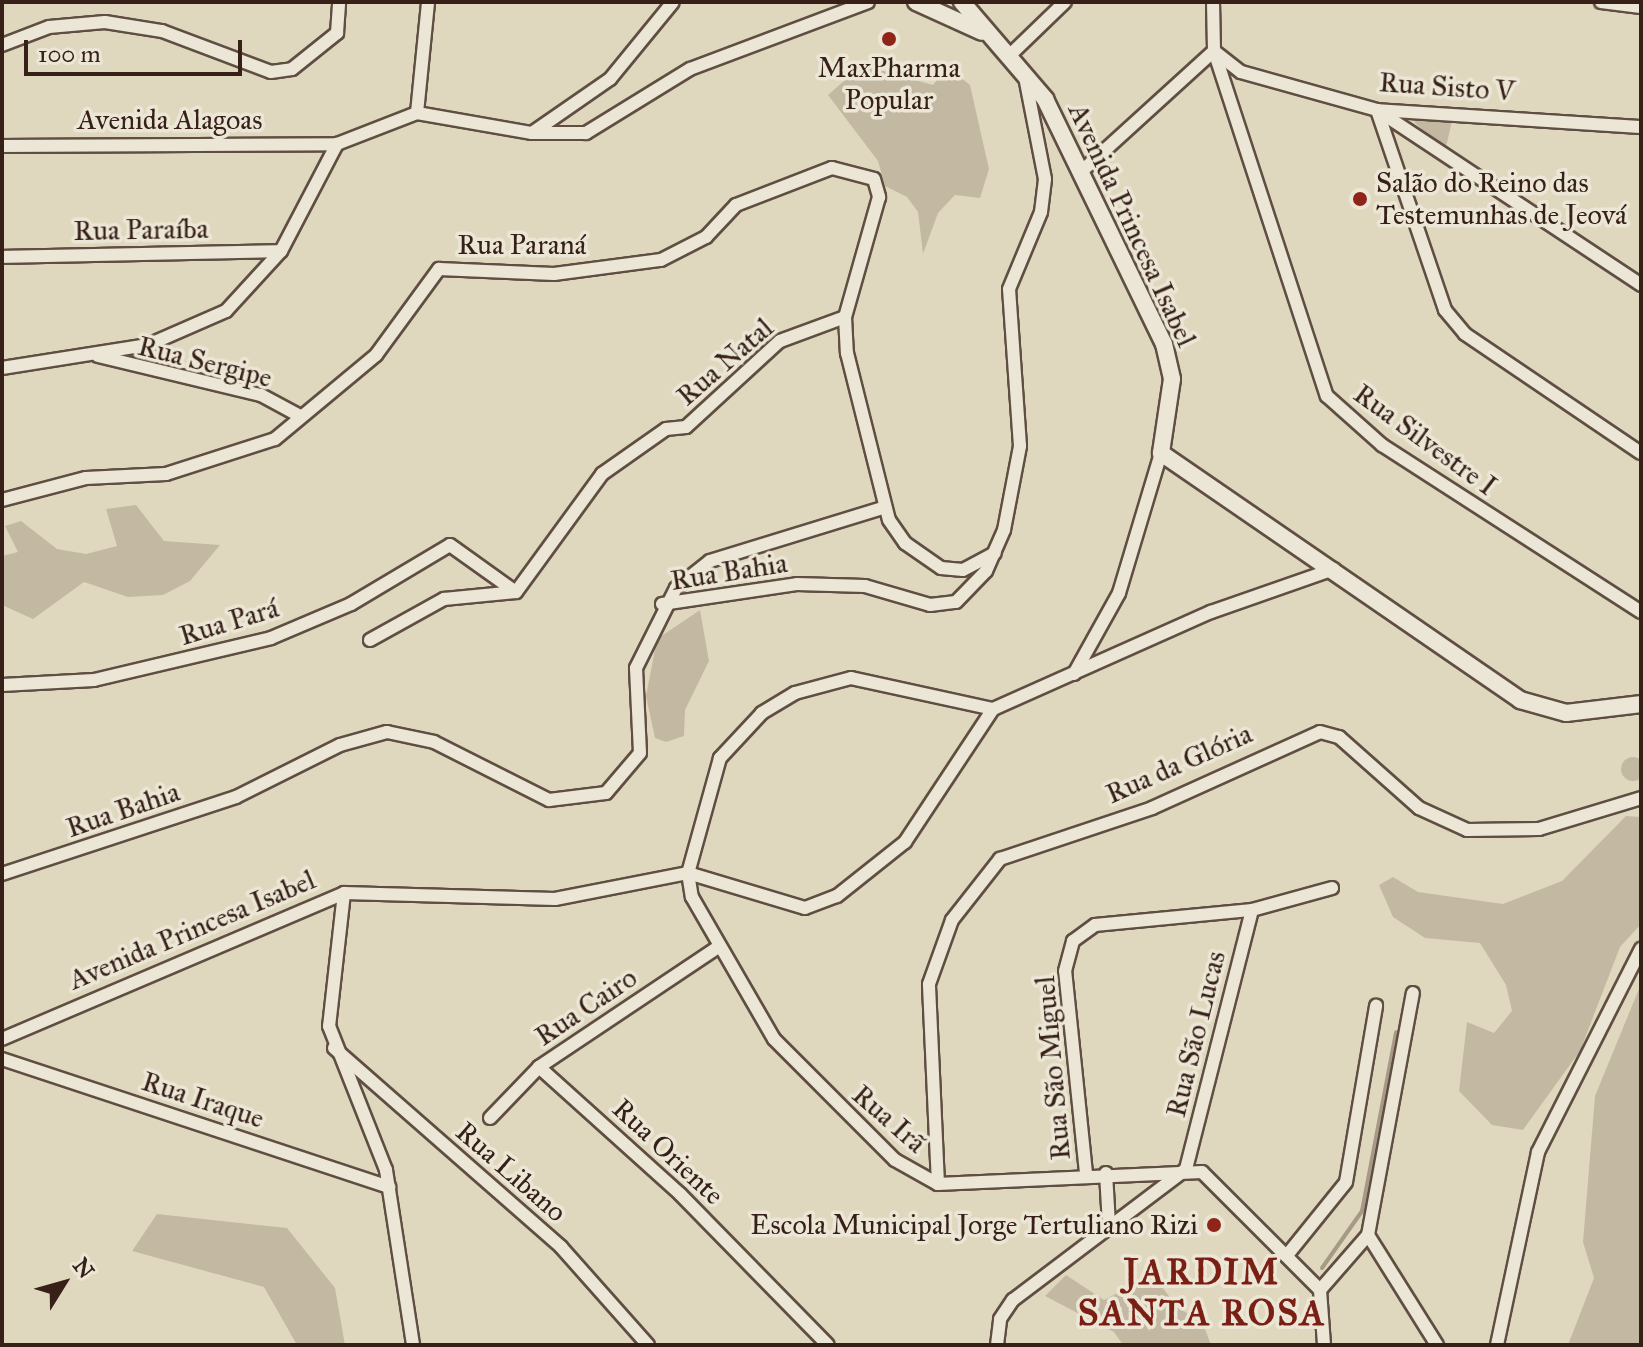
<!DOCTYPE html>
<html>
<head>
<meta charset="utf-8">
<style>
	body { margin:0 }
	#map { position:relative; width:1643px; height:1347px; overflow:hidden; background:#e0d8be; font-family:"IM FELL Great Primer",serif }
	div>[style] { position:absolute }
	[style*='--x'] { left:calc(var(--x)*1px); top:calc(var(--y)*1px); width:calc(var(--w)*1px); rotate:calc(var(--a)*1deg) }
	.green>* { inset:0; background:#c3b9a2 }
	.round { border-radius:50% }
	.stream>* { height:4px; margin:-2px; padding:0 2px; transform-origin:2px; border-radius:2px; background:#a69986 }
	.roads { filter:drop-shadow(2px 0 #604e42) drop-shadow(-2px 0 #604e42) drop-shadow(0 2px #604e42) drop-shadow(0 -2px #604e42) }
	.minor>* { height:12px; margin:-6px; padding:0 6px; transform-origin:6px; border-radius:6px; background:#ebe6d5 }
	.tertiary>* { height:16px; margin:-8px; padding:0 8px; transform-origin:8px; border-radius:8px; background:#ebe6d5 }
	.dots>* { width:22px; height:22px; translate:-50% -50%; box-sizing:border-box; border:4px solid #ebe6d5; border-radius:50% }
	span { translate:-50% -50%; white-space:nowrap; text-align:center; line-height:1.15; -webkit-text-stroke:7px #ebe6d5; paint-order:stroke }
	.poi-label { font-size:28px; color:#362018 }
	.left { translate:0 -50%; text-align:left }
	.right { translate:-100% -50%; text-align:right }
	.street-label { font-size:28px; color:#362018 }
	.district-label { font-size:36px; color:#7a1f14; font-weight:700; letter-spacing:2px }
	.frame { position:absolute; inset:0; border:4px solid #362018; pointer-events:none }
	.north { position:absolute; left:24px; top:1243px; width:80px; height:80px; -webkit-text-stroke:6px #ebe6d5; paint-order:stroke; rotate:53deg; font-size:22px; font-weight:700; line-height:32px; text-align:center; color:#362018 }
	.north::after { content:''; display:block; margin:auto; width:28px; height:36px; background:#362018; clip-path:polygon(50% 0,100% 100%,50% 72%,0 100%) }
	.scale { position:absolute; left:24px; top:40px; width:218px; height:36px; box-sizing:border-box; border:4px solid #362018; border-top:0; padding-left:10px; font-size:24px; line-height:28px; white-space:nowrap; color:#362018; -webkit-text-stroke:6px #ebe6d5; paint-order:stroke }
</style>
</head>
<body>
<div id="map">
	<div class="green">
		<i style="clip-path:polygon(862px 65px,933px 85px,947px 67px,970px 85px,989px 169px,980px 198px,955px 195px,938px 213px,923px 254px,918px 212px,907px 197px,885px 186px,878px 161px,828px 95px)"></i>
		<i style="clip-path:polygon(1425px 117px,1453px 117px,1445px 151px,1414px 122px)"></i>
		<i style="clip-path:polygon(136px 505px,164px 541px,220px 545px,190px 581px,163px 595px,128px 597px,84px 582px,33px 619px,2px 605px,2px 556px,18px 552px,5px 526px,21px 521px,57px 549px,86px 554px,117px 546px,106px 509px)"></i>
		<i style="clip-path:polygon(700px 610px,709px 661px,685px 710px,684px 736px,666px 742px,655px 738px,646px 696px,657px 639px)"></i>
		<i class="round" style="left:1621px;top:757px;width:24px;height:24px"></i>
		<i style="clip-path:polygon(1626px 816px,1641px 817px,1641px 924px,1620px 947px,1580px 1051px,1523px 1130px,1492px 1125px,1459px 1091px,1467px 1022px,1494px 1033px,1512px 1011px,1506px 985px,1480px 943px,1425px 938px,1393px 917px,1379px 885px,1393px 877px,1418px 892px,1503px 904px,1562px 881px)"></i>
		<i style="clip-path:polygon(1641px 984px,1641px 1345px,1568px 1345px,1594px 1278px,1583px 1242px,1595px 1096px)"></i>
		<i style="clip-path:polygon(157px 1214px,287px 1228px,335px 1288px,345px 1345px,297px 1345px,264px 1287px,132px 1251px)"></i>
		<i style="clip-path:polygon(1066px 1275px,1104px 1300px,1153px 1275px,1178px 1308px,1202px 1321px,1211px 1345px,1123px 1345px,1114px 1332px,1045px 1296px)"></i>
	</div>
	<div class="stream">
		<i style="--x:1322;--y:1268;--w:70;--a:-54.9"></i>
		<i style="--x:1362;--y:1211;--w:182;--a:-79.2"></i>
	</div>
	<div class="roads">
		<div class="minor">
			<i style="--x:1213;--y:2;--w:49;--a:88.8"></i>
			<i style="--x:1214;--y:51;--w:363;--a:71.9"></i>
			<i style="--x:1327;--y:396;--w:74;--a:41.7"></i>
			<i style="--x:1382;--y:445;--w:308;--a:32.8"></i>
			<i style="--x:1601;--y:2;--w:40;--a:7.1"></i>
			<i style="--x:2;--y:45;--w:50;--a:-21"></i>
			<i style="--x:49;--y:27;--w:56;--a:-5.1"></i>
			<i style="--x:105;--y:22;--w:58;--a:9"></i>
			<i style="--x:162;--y:31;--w:116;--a:20.6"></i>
			<i style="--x:271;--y:72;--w:21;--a:-8"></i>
			<i style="--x:292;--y:69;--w:58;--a:-38.7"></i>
			<i style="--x:337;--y:33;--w:31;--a:-86"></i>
			<i style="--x:1214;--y:51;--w:34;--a:38"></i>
			<i style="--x:1241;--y:72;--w:141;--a:15.6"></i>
			<i style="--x:1377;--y:110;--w:265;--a:3.7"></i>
			<i style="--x:1008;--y:57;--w:79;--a:-44"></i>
			<i style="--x:1377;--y:110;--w:211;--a:71.2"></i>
			<i style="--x:1445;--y:310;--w:31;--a:50"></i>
			<i style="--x:1465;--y:334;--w:212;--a:34.1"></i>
			<i style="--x:1377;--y:110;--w:317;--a:33.5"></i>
			<i style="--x:417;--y:113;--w:112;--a:-84.3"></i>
			<i style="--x:532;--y:133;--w:95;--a:-34.7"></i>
			<i style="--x:610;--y:79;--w:99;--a:-50.7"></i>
			<i style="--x:2;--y:146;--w:335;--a:-0.3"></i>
			<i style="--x:337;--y:144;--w:86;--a:-21.2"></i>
			<i style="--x:417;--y:113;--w:117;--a:9.9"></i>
			<i style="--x:532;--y:133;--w:54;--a:0"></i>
			<i style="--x:586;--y:133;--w:122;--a:-31.6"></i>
			<i style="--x:690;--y:69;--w:190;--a:-20.6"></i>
			<i style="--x:1082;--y:171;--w:178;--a:-42.3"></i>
			<i style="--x:2;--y:257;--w:279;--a:-1.2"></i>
			<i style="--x:98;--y:356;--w:168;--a:13.5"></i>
			<i style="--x:261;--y:395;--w:44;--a:28.3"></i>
			<i style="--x:2;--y:368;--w:148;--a:-9"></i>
			<i style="--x:148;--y:345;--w:85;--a:-23.6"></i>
			<i style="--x:226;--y:311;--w:81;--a:-47.5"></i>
			<i style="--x:281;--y:251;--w:121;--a:-62.4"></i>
			<i style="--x:2;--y:500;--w:87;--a:-14.7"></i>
			<i style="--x:86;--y:478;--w:80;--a:-2.9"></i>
			<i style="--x:166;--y:474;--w:114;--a:-17.8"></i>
			<i style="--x:275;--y:439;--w:131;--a:-39.7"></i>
			<i style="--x:376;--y:355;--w:107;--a:-53.8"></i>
			<i style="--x:439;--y:269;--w:115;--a:2.5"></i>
			<i style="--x:554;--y:274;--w:108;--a:-7.5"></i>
			<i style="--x:661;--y:260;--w:51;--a:-27.1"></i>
			<i style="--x:706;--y:237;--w:44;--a:-46.8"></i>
			<i style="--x:736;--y:205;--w:103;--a:-21.1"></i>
			<i style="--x:832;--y:168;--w:43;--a:14.7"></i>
			<i style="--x:874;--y:179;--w:19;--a:74"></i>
			<i style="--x:879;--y:197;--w:125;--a:105.8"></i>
			<i style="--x:845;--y:317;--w:36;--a:87"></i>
			<i style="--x:847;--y:353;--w:172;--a:75.9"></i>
			<i style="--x:889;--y:520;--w:28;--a:55"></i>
			<i style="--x:905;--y:543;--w:44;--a:34.8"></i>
			<i style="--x:941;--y:568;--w:22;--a:5"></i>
			<i style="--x:963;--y:570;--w:36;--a:-28"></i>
			<i style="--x:516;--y:592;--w:146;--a:-53.9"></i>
			<i style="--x:602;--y:474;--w:78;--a:-35.1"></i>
			<i style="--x:666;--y:429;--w:20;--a:-6"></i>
			<i style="--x:686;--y:427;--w:127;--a:-42.5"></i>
			<i style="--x:780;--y:341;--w:69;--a:-20.3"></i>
			<i style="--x:662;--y:604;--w:136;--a:-8.4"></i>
			<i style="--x:797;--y:584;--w:68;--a:1.7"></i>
			<i style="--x:865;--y:586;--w:68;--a:16.3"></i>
			<i style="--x:930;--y:605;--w:26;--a:-7"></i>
			<i style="--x:956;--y:602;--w:43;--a:-45.9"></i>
			<i style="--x:986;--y:571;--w:45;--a:-66.3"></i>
			<i style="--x:1004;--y:530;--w:86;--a:-79.2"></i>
			<i style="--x:1020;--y:446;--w:157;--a:-94"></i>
			<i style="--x:1009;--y:289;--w:83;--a:-67.4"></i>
			<i style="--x:1041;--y:212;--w:33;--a:-83"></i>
			<i style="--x:1045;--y:179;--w:104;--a:-101.1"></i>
			<i style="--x:370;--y:640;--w:85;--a:-29"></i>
			<i style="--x:444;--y:599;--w:72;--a:-5.6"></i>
			<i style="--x:1074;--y:674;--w:93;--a:-60.9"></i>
			<i style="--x:1119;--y:593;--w:146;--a:-73.3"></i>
			<i style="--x:2;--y:685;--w:92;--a:-3.1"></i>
			<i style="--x:94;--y:680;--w:182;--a:-13.3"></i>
			<i style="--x:271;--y:638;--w:87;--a:-23"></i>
			<i style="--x:351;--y:604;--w:115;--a:-30.8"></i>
			<i style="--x:450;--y:545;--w:81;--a:35.5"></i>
			<i style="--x:993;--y:709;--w:145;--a:-167.7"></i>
			<i style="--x:851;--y:678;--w:58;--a:165"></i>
			<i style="--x:795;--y:693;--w:39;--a:149"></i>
			<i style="--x:762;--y:713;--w:62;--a:133"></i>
			<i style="--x:720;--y:758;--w:119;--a:105.5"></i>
			<i style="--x:688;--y:873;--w:24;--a:81"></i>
			<i style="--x:692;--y:897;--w:164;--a:60"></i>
			<i style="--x:774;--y:1039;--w:171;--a:45"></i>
			<i style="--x:895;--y:1160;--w:49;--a:29.2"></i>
			<i style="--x:938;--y:1184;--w:264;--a:-2.6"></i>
			<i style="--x:1202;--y:1172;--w:167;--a:45"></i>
			<i style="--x:1320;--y:1290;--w:55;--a:85.8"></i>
			<i style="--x:2;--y:874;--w:246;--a:-18.2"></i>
			<i style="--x:236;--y:797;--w:116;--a:-26.6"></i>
			<i style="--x:340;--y:745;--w:49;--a:-15.5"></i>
			<i style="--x:387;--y:732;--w:48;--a:12"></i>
			<i style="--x:434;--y:742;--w:129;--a:26.8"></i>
			<i style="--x:549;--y:800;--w:57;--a:-7"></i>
			<i style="--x:606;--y:793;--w:52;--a:-49.6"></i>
			<i style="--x:640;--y:753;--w:85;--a:-92.7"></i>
			<i style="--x:636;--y:668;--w:89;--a:-63.4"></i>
			<i style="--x:676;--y:588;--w:43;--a:-38.5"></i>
			<i style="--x:710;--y:561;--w:183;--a:-17.1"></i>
			<i style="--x:344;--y:893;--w:134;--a:96.4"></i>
			<i style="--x:329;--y:1026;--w:155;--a:68.4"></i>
			<i style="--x:386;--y:1170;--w:177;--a:81.2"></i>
			<i style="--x:2;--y:1039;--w:372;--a:-23.1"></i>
			<i style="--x:344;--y:893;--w:211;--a:1.6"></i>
			<i style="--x:555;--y:899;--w:136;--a:-11.1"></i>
			<i style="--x:688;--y:873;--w:122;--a:16.7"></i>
			<i style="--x:805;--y:908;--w:34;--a:-21"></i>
			<i style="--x:837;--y:896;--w:87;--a:-38.5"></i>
			<i style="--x:905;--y:842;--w:159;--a:-56.5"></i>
			<i style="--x:993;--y:709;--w:239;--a:-24"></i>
			<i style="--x:1211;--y:612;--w:130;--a:-19.3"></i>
			<i style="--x:334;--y:1048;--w:302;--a:41.2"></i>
			<i style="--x:561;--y:1247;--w:131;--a:48.4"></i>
			<i style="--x:2;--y:1059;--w:408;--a:18.3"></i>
			<i style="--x:539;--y:1067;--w:190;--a:42"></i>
			<i style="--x:680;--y:1194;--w:211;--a:45.6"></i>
			<i style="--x:490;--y:1118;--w:71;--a:-46.1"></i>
			<i style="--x:539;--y:1067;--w:216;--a:-33.8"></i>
			<i style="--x:1186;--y:1169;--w:267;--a:-75.7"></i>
			<i style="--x:1086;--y:1173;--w:203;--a:-95.9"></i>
			<i style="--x:1065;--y:971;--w:31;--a:-75"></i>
			<i style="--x:1073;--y:941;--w:27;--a:-36"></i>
			<i style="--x:1095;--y:925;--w:158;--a:-5.5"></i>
			<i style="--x:1252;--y:910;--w:83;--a:-15.4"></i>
			<i style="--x:1106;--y:1173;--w:52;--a:86.7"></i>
			<i style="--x:938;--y:1184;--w:200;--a:-92.6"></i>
			<i style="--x:929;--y:984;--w:68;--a:-70.2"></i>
			<i style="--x:952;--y:920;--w:78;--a:-51.8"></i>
			<i style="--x:1000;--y:859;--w:160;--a:-18.5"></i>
			<i style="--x:1152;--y:808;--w:184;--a:-24.3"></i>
			<i style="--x:1320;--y:732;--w:20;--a:15"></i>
			<i style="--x:1339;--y:737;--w:107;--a:41.6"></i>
			<i style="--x:1419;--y:808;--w:53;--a:24.6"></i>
			<i style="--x:1467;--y:830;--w:72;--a:-0.8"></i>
			<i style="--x:1539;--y:829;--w:107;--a:-16.9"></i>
			<i style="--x:1368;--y:1235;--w:130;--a:57.9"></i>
			<i style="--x:1288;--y:1254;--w:92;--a:-51.1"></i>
			<i style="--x:1346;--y:1182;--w:179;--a:-80.3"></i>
			<i style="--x:1320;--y:1290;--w:73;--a:-48.9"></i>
			<i style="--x:1368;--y:1235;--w:246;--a:-79.5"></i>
			<i style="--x:997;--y:1345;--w:26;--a:-83"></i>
			<i style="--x:1000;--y:1319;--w:23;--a:-56"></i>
			<i style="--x:1013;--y:1300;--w:217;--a:-37.1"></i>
			<i style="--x:1497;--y:1345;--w:197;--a:-78"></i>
			<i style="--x:1538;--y:1152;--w:228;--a:-63.1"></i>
		</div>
		<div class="tertiary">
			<i style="--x:916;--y:2;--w:72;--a:24.4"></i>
			<i style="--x:962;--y:2;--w:128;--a:49.4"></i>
			<i style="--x:1045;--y:99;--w:272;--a:64.1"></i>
			<i style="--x:1164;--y:344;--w:36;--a:77"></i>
			<i style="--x:1172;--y:379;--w:75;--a:98.5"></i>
			<i style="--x:1161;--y:453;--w:436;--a:34.5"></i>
			<i style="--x:1520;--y:700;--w:48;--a:15.8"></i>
			<i style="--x:1566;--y:713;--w:76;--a:-6.8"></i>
		</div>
	</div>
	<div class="dots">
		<i style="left:889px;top:39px;background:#8f2418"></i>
		<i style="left:1360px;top:199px;background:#8f2418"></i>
		<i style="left:1214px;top:1225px;background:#8f2418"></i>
	</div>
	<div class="poi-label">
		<span style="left:889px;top:84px">MaxPharma<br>Popular</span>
		<span class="left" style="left:1376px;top:199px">Salão do Reino das<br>Testemunhas de Jeová</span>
		<span class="right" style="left:1198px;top:1225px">Escola Municipal Jorge Tertuliano Rizi</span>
	</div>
	<div class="street-label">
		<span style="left:1447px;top:87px;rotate:4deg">Rua Sisto V</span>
		<span style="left:170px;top:120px">Avenida Alagoas</span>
		<span style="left:1132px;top:225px;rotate:65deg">Avenida Princesa Isabel</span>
		<span style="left:141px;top:230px;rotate:-1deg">Rua Paraíba</span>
		<span style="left:522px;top:245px">Rua Paraná</span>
		<span style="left:205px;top:362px;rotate:14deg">Rua Sergipe</span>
		<span style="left:725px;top:362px;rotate:-41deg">Rua Natal</span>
		<span style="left:1425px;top:440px;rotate:36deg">Rua Silvestre I</span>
		<span style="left:729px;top:572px;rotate:-9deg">Rua Bahia</span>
		<span style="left:229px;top:622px;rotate:-17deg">Rua Pará</span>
		<span style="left:1179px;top:764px;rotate:-24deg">Rua da Glória</span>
		<span style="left:123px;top:810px;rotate:-19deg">Rua Bahia</span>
		<span style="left:192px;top:930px;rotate:-23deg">Avenida Princesa Isabel</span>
		<span style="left:586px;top:1007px;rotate:-34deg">Rua Cairo</span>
		<span style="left:1196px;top:1034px;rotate:-76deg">Rua São Lucas</span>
		<span style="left:1053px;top:1068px;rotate:-95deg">Rua São Miguel</span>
		<span style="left:203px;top:1100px;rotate:18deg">Rua Iraque</span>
		<span style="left:889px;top:1119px;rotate:41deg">Rua Irã</span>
		<span style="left:668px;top:1152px;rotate:43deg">Rua Oriente</span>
		<span style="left:511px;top:1172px;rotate:41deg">Rua Libano</span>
	</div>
	<div class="district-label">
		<span style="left:1202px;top:1293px">JARDIM<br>SANTA ROSA</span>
	</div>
	<div class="frame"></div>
	<div class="north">N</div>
	<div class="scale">100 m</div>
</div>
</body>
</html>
